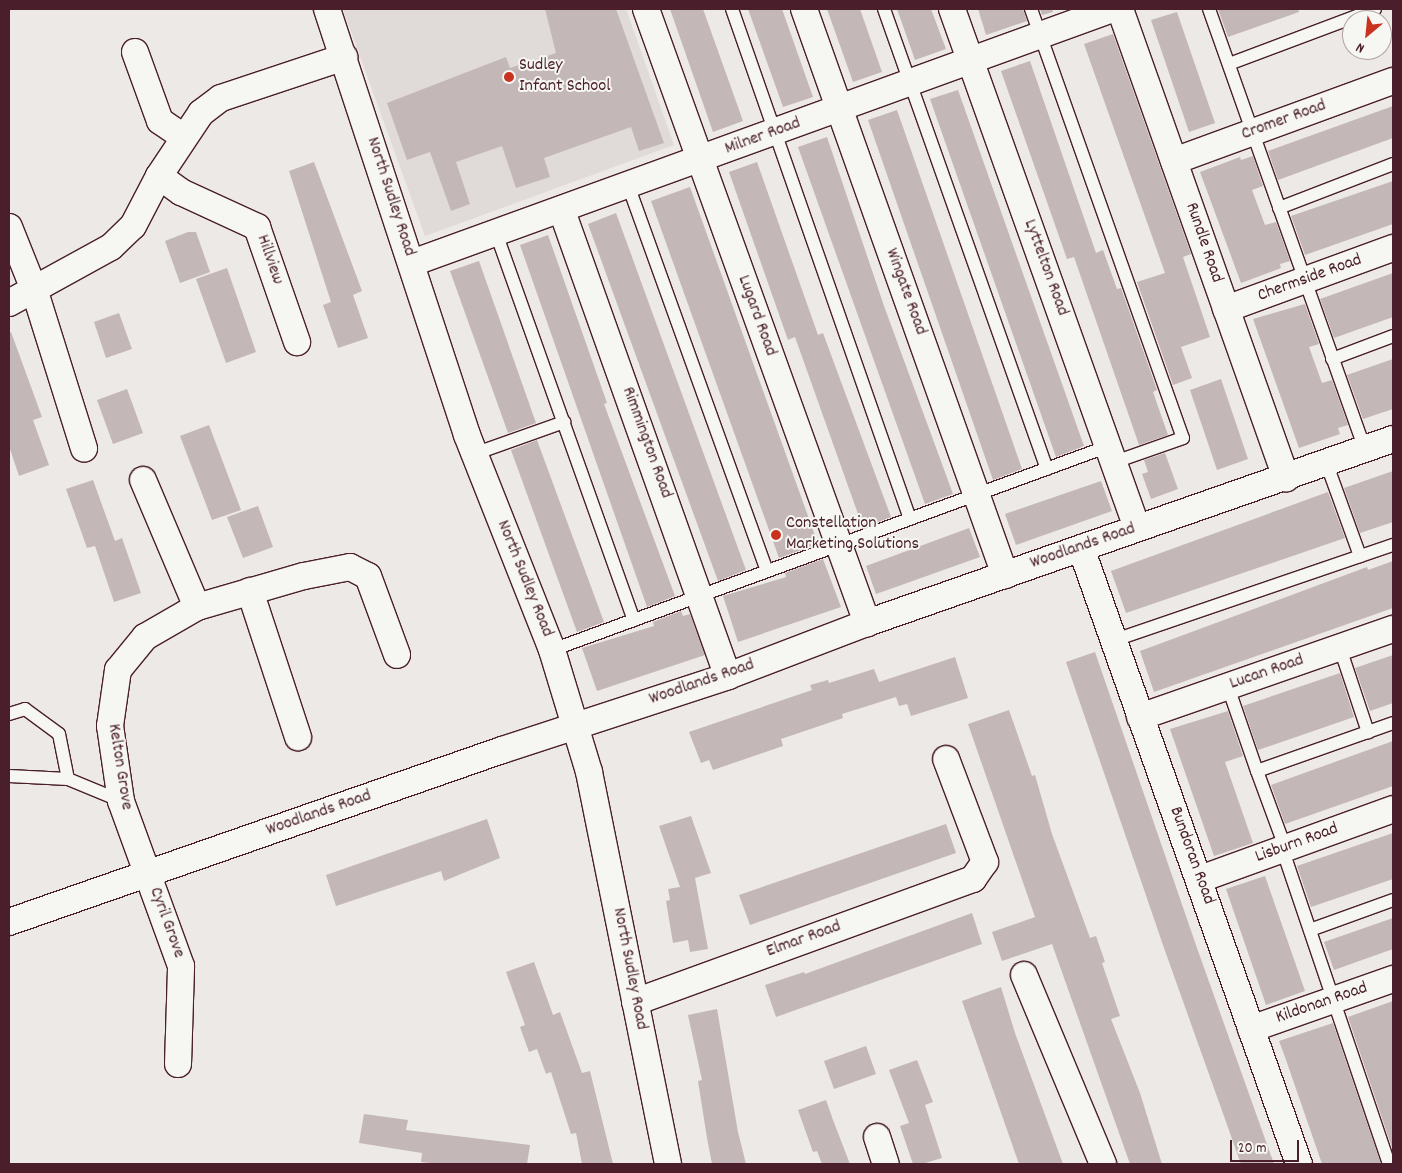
<!DOCTYPE html>
<html>
<head>
<meta charset="utf-8">
<style>
	body { margin:0 }
	#map { position:relative; width:1402px; height:1173px; overflow:hidden; background:#ece9e6; font-family:Dekko,sans-serif }
	div>[style] { position:absolute }
	[style*='--x'] { left:calc(var(--x)*1px); top:calc(var(--y)*1px); width:calc(var(--w)*1px); rotate:calc(var(--a)*1deg) }
	.built>* { inset:0; background:#e0dad8 }
	.building>* { inset:0; background:#c4b7b7 }
	.roads { filter:drop-shadow(1px 0 #4a1f2b) drop-shadow(-1px 0 #4a1f2b) drop-shadow(0 1px #4a1f2b) drop-shadow(0 -1px #4a1f2b) }
	.service>* { height:12px; margin:-6px; padding:0 6px; transform-origin:6px; border-radius:6px; background:#f6f6f2 }
	.minor>* { height:26px; margin:-13px; padding:0 13px; transform-origin:13px; border-radius:13px; background:#f6f6f2 }
	.dots>* { width:14px; height:14px; translate:-50% -50%; box-sizing:border-box; border:2px solid #f6f6f2; border-radius:50% }
	span { translate:-50% -50%; white-space:nowrap; text-align:center; line-height:1.15; -webkit-text-stroke:4px #f6f6f2; paint-order:stroke }
	.poi-label { font-size:18px; color:#4a1f2b }
	.left { translate:0 -50%; text-align:left }
	.street-label { font-size:18px; color:#4a1f2b }
	.frame { position:absolute; inset:0; border:10px solid #4a1f2b; pointer-events:none }
	.north { position:absolute; left:1342px; top:10px; width:50px; height:50px; box-sizing:border-box; background:#f6f6f2; border:1px solid #b1a0a2; border-radius:50%; rotate:208deg; font-size:14px; font-weight:700; line-height:20px; text-align:center; color:#4a1f2b }
	.north::after { content:''; display:block; margin:auto; width:18px; height:22px; background:#c8321e; clip-path:polygon(50% 0,100% 100%,50% 72%,0 100%) }
	.scale { position:absolute; left:1230px; top:1140px; width:69px; height:22px; box-sizing:border-box; border:2px solid #4a1f2b; border-top:0; padding-left:6px; font-size:15px; line-height:18px; white-space:nowrap; color:#4a1f2b; -webkit-text-stroke:4px #f6f6f2; paint-order:stroke }
</style>
</head>
<body>
<div id="map">
	<div class="built">
		<i style="clip-path:polygon(343px 9px,626px 9px,674px 145px,425px 236px)"></i>
	</div>
	<div class="building">
		<i style="clip-path:polygon(545px 9px,616px 9px,664px 143px,639px 151px,631px 127px,544px 158px,550px 177px,516px 188px,502px 146px,456px 162px,470px 204px,451px 211px,430px 152px,407px 160px,387px 103px,506px 57px,510px 68px,556px 53px)"></i>
		<i style="clip-path:polygon(670px 9px,703px 9px,743px 121px,713px 132px)"></i>
		<i style="clip-path:polygon(748px 9px,782px 9px,813px 97px,783px 107px)"></i>
		<i style="clip-path:polygon(827px 9px,860px 9px,882px 72px,853px 82px)"></i>
		<i style="clip-path:polygon(897px 9px,931px 9px,946px 49px,915px 60px)"></i>
		<i style="clip-path:polygon(978px 9px,1023px 9px,1027px 21px,986px 35px)"></i>
		<i style="clip-path:polygon(1040px 9px,1052px 9px,1053px 12px,1042px 15px)"></i>
		<i style="clip-path:polygon(1218px 9px,1298px 9px,1299px 12px,1228px 37px)"></i>
		<i style="clip-path:polygon(1177px 12px,1215px 123px,1189px 132px,1151px 20px)"></i>
		<i style="clip-path:polygon(1113px 34px,1191px 254px,1183px 257px,1210px 337px,1181px 347px,1192px 378px,1173px 385px,1137px 282px,1165px 273px,1084px 44px)"></i>
		<i style="clip-path:polygon(1030px 61px,1096px 253px,1103px 250px,1117px 289px,1121px 288px,1157px 390px,1153px 392px,1168px 435px,1139px 445px,1074px 257px,1067px 259px,1001px 71px)"></i>
		<i style="clip-path:polygon(958px 90px,1084px 446px,1056px 457px,930px 99px)"></i>
		<i style="clip-path:polygon(1393px 106px,1393px 138px,1278px 180px,1268px 151px)"></i>
		<i style="clip-path:polygon(897px 110px,1022px 469px,993px 480px,868px 120px)"></i>
		<i style="clip-path:polygon(827px 137px,884px 306px,953px 494px,925px 504px,798px 147px)"></i>
		<i style="clip-path:polygon(1253px 156px,1263px 186px,1252px 190px,1265px 225px,1276px 222px,1290px 261px,1280px 264px,1281px 268px,1241px 283px,1200px 172px,1240px 157px,1241px 160px)"></i>
		<i style="clip-path:polygon(314px 162px,362px 291px,353px 295px,368px 338px,338px 348px,323px 305px,331px 302px,289px 171px)"></i>
		<i style="clip-path:polygon(757px 162px,818px 335px,823px 333px,891px 517px,863px 528px,795px 337px,788px 340px,729px 172px)"></i>
		<i style="clip-path:polygon(1393px 181px,1393px 224px,1305px 255px,1291px 216px)"></i>
		<i style="clip-path:polygon(690px 187px,818px 544px,779px 558px,651px 201px)"></i>
		<i style="clip-path:polygon(616px 213px,746px 570px,718px 581px,588px 224px)"></i>
		<i style="clip-path:polygon(188px 232px,196px 232px,210px 272px,180px 283px,165px 241px)"></i>
		<i style="clip-path:polygon(548px 235px,607px 403px,604px 404px,675px 596px,647px 607px,520px 245px)"></i>
		<i style="clip-path:polygon(479px 261px,536px 423px,508px 433px,450px 271px)"></i>
		<i style="clip-path:polygon(227px 268px,256px 352px,226px 363px,196px 279px)"></i>
		<i style="clip-path:polygon(1393px 273px,1393px 317px,1334px 338px,1320px 299px)"></i>
		<i style="clip-path:polygon(1305px 304px,1319px 344px,1309px 347px,1322px 383px,1332px 380px,1348px 425px,1338px 428px,1340px 434px,1299px 448px,1253px 319px)"></i>
		<i style="clip-path:polygon(119px 313px,132px 349px,106px 358px,94px 322px)"></i>
		<i style="clip-path:polygon(11px 332px,42px 417px,33px 420px,49px 465px,19px 476px,9px 446px,9px 333px)"></i>
		<i style="clip-path:polygon(1393px 359px,1393px 409px,1363px 419px,1347px 375px)"></i>
		<i style="clip-path:polygon(1221px 379px,1248px 459px,1217px 470px,1190px 390px)"></i>
		<i style="clip-path:polygon(127px 389px,143px 433px,113px 444px,97px 400px)"></i>
		<i style="clip-path:polygon(209px 425px,241px 510px,212px 520px,180px 436px)"></i>
		<i style="clip-path:polygon(537px 440px,604px 622px,577px 632px,511px 450px)"></i>
		<i style="clip-path:polygon(1165px 453px,1178px 489px,1151px 499px,1142px 474px,1148px 472px,1144px 460px)"></i>
		<i style="clip-path:polygon(1393px 471px,1393px 522px,1360px 533px,1344px 488px)"></i>
		<i style="clip-path:polygon(93px 480px,115px 541px,122px 538px,141px 593px,114px 602px,95px 546px,87px 548px,66px 489px)"></i>
		<i style="clip-path:polygon(1101px 481px,1112px 511px,1016px 545px,1005px 514px)"></i>
		<i style="clip-path:polygon(1328px 492px,1345px 538px,1126px 613px,1111px 571px)"></i>
		<i style="clip-path:polygon(258px 506px,273px 547px,243px 558px,227px 517px)"></i>
		<i style="clip-path:polygon(969px 528px,980px 557px,876px 594px,866px 566px)"></i>
		<i style="clip-path:polygon(823px 559px,841px 607px,738px 642px,723px 596px,786px 577px,785px 573px)"></i>
		<i style="clip-path:polygon(1393px 561px,1393px 608px,1154px 692px,1140px 651px,1367px 567px,1368px 570px)"></i>
		<i style="clip-path:polygon(681px 611px,683px 616px,690px 614px,705px 655px,597px 691px,582px 648px,654px 626px,653px 622px)"></i>
		<i style="clip-path:polygon(1095px 652px,1197px 948px,1274px 1164px,1241px 1164px,1164px 948px,1066px 662px)"></i>
		<i style="clip-path:polygon(1393px 655px,1393px 703px,1370px 711px,1355px 668px)"></i>
		<i style="clip-path:polygon(955px 657px,968px 698px,911px 716px,907px 704px,899px 706px,896px 697px,842px 714px,843px 718px,781px 739px,783px 746px,713px 770px,709px 760px,701px 763px,689px 732px,812px 690px,810px 685px,828px 680px,829px 683px,874px 669px,879px 682px)"></i>
		<i style="clip-path:polygon(1340px 673px,1354px 717px,1258px 750px,1243px 706px)"></i>
		<i style="clip-path:polygon(1009px 710px,1032px 776px,1035px 775px,1052px 834px,1090px 938px,1096px 936px,1105px 962px,1102px 963px,1120px 1016px,1111px 1019px,1140px 1093px,1162px 1164px,1130px 1164px,1052px 944px,1002px 961px,992px 932px,1035px 917px,968px 724px)"></i>
		<i style="clip-path:polygon(1228px 711px,1243px 756px,1225px 762px,1253px 843px,1214px 856px,1170px 729px)"></i>
		<i style="clip-path:polygon(1393px 741px,1393px 786px,1285px 824px,1271px 785px)"></i>
		<i style="clip-path:polygon(691px 816px,711px 873px,695px 878px,708px 949px,690px 952px,688px 940px,673px 943px,666px 901px,670px 900px,668px 889px,680px 887px,659px 826px)"></i>
		<i style="clip-path:polygon(487px 819px,500px 858px,444px 881px,441px 871px,336px 906px,326px 875px)"></i>
		<i style="clip-path:polygon(946px 824px,956px 853px,750px 925px,739px 895px)"></i>
		<i style="clip-path:polygon(1393px 833px,1393px 879px,1311px 907px,1297px 866px)"></i>
		<i style="clip-path:polygon(1265px 876px,1305px 991px,1266px 1005px,1226px 889px)"></i>
		<i style="clip-path:polygon(972px 913px,982px 944px,776px 1017px,765px 985px,804px 972px,805px 974px)"></i>
		<i style="clip-path:polygon(1393px 918px,1393px 949px,1334px 970px,1324px 942px)"></i>
		<i style="clip-path:polygon(534px 962px,553px 1015px,560px 1012px,582px 1073px,590px 1071px,613px 1164px,582px 1164px,576px 1133px,571px 1134px,551px 1072px,546px 1074px,537px 1049px,529px 1052px,520px 1027px,525px 1025px,506px 972px)"></i>
		<i style="clip-path:polygon(1001px 987px,1015px 1033px,1063px 1164px,1019px 1164px,962px 1001px)"></i>
		<i style="clip-path:polygon(1393px 1001px,1393px 1151px,1348px 1017px)"></i>
		<i style="clip-path:polygon(717px 1009px,738px 1132px,746px 1164px,712px 1164px,707px 1138px,698px 1081px,702px 1080px,688px 1015px)"></i>
		<i style="clip-path:polygon(1333px 1023px,1381px 1164px,1322px 1164px,1285px 1057px,1279px 1041px)"></i>
		<i style="clip-path:polygon(866px 1046px,876px 1074px,834px 1089px,824px 1061px)"></i>
		<i style="clip-path:polygon(917px 1060px,933px 1102px,925px 1105px,942px 1158px,922px 1164px,913px 1164px,900px 1126px,909px 1123px,889px 1070px)"></i>
		<i style="clip-path:polygon(826px 1100px,833px 1120px,850px 1164px,822px 1164px,817px 1151px,813px 1152px,798px 1110px)"></i>
		<i style="clip-path:polygon(364px 1114px,408px 1120px,406px 1130px,530px 1145px,527px 1164px,438px 1164px,421px 1162px,422px 1153px,359px 1143px)"></i>
	</div>
	<div class="roads">
		<div class="service">
			<i style="--x:732;--y:9;--w:540;--a:70.76"></i>
			<i style="--x:884;--y:9;--w:488;--a:70.5"></i>
			<i style="--x:1031;--y:9;--w:455;--a:70.5"></i>
			<i style="--x:1183;--y:438;--w:72;--a:160.6"></i>
			<i style="--x:1209;--y:9;--w:467;--a:70.5"></i>
			<i style="--x:1229;--y:64;--w:156;--a:-20.6"></i>
			<i style="--x:628;--y:185;--w:410;--a:70.2"></i>
			<i style="--x:1279;--y:208;--w:122;--a:-21.1"></i>
			<i style="--x:496;--y:233;--w:411;--a:70.4"></i>
			<i style="--x:1332;--y:359;--w:65;--a:-20.7"></i>
			<i style="--x:474;--y:454;--w:96;--a:-19.6"></i>
			<i style="--x:1326;--y:462;--w:100;--a:70.1"></i>
			<i style="--x:1115;--y:640;--w:294;--a:-18.9"></i>
			<i style="--x:1340;--y:648;--w:89;--a:71.6"></i>
			<i style="--x:552;--y:650;--w:593;--a:-20.12"></i>
			<i style="--x:1228;--y:687;--w:89;--a:71"></i>
			<i style="--x:1257;--y:771;--w:144;--a:-19.4"></i>
			<i style="--x:9;--y:714;--w:17;--a:-17"></i>
			<i style="--x:25;--y:709;--w:42;--a:36.3"></i>
			<i style="--x:59;--y:734;--w:46;--a:78.7"></i>
			<i style="--x:1257;--y:771;--w:81;--a:69.8"></i>
			<i style="--x:9;--y:776;--w:59;--a:2.9"></i>
			<i style="--x:68;--y:779;--w:57;--a:22.5"></i>
			<i style="--x:1282;--y:848;--w:334;--a:71.3"></i>
			<i style="--x:1310;--y:930;--w:88;--a:-19.9"></i>
		</div>
		<div class="minor">
			<i style="--x:327;--y:9;--w:448;--a:71.8"></i>
			<i style="--x:467;--y:435;--w:231;--a:68.4"></i>
			<i style="--x:552;--y:650;--w:127;--a:73.1"></i>
			<i style="--x:589;--y:772;--w:400;--a:78.6"></i>
			<i style="--x:646;--y:9;--w:653;--a:70.2"></i>
			<i style="--x:804;--y:9;--w:601;--a:70.45"></i>
			<i style="--x:952;--y:9;--w:551;--a:70.38"></i>
			<i style="--x:1120;--y:9;--w:498;--a:70.5"></i>
			<i style="--x:135;--y:52;--w:73;--a:70.1"></i>
			<i style="--x:160;--y:121;--w:29;--a:34"></i>
			<i style="--x:1174;--y:161;--w:233;--a:-20.1"></i>
			<i style="--x:159;--y:176;--w:27;--a:36"></i>
			<i style="--x:181;--y:192;--w:84;--a:24.7"></i>
			<i style="--x:257;--y:227;--w:122;--a:70.8"></i>
			<i style="--x:562;--y:211;--w:494;--a:70.4"></i>
			<i style="--x:9;--y:227;--w:70;--a:68.2"></i>
			<i style="--x:35;--y:292;--w:164;--a:72.6"></i>
			<i style="--x:412;--y:263;--w:745;--a:-19.94"></i>
			<i style="--x:9;--y:303;--w:116;--a:-28.8"></i>
			<i style="--x:111;--y:247;--w:30;--a:-44"></i>
			<i style="--x:133;--y:226;--w:56;--a:-62.5"></i>
			<i style="--x:159;--y:176;--w:76;--a:-56.3"></i>
			<i style="--x:201;--y:113;--w:25;--a:-37"></i>
			<i style="--x:221;--y:98;--w:130;--a:-18.4"></i>
			<i style="--x:1226;--y:309;--w:178;--a:-20.1"></i>
			<i style="--x:143;--y:480;--w:138;--a:67"></i>
			<i style="--x:1081;--y:548;--w:653;--a:70.51"></i>
			<i style="--x:250;--y:591;--w:154;--a:71.8"></i>
			<i style="--x:1140;--y:717;--w:268;--a:-19.2"></i>
			<i style="--x:1200;--y:879;--w:205;--a:-19.9"></i>
			<i style="--x:9;--y:922;--w:522;--a:-19.23"></i>
			<i style="--x:502;--y:750;--w:238;--a:-18.1"></i>
			<i style="--x:728;--y:676;--w:149;--a:-20.9"></i>
			<i style="--x:867;--y:623;--w:557;--a:-19.28"></i>
			<i style="--x:1024;--y:975;--w:205;--a:67.3"></i>
			<i style="--x:635;--y:1002;--w:360;--a:-20"></i>
			<i style="--x:973;--y:879;--w:21;--a:-55"></i>
			<i style="--x:985;--y:862;--w:110;--a:-110.7"></i>
			<i style="--x:1251;--y:1029;--w:151;--a:-19.4"></i>
			<i style="--x:178;--y:1064;--w:98;--a:-88.2"></i>
			<i style="--x:181;--y:966;--w:176;--a:-110"></i>
			<i style="--x:121;--y:801;--w:76;--a:-98.3"></i>
			<i style="--x:110;--y:726;--w:57;--a:-81.9"></i>
			<i style="--x:118;--y:670;--w:43;--a:-50.7"></i>
			<i style="--x:145;--y:637;--w:60;--a:-30"></i>
			<i style="--x:197;--y:607;--w:111;--a:-16.2"></i>
			<i style="--x:304;--y:576;--w:47;--a:-11.1"></i>
			<i style="--x:350;--y:567;--w:20;--a:27"></i>
			<i style="--x:368;--y:576;--w:84;--a:69.8"></i>
			<i style="--x:877;--y:1137;--w:28;--a:72"></i>
		</div>
	</div>
	<div class="dots">
		<i style="left:509px;top:77px;background:#c8321e"></i>
		<i style="left:776px;top:535px;background:#c8321e"></i>
	</div>
	<div class="poi-label">
		<span class="left" style="left:519px;top:77px">Sudley<br>Infant School</span>
		<span class="left" style="left:786px;top:535px">Constellation<br>Marketing Solutions</span>
	</div>
	<div class="street-label">
		<span style="left:1284px;top:121px;rotate:-20deg">Cromer Road</span>
		<span style="left:763px;top:137px;rotate:-20deg">Milner Road</span>
		<span style="left:390px;top:197px;rotate:72deg">North Sudley Road</span>
		<span style="left:1203px;top:243px;rotate:71deg">Rundle Road</span>
		<span style="left:269px;top:260px;rotate:71deg">Hillview</span>
		<span style="left:1045px;top:268px;rotate:70deg">Lyttelton Road</span>
		<span style="left:1310px;top:279px;rotate:-20deg">Chermside Road</span>
		<span style="left:905px;top:292px;rotate:70deg">Wingate Road</span>
		<span style="left:756px;top:316px;rotate:70deg">Lugard Road</span>
		<span style="left:646px;top:443px;rotate:70deg">Rimmington Road</span>
		<span style="left:1083px;top:547px;rotate:-19deg">Woodlands Road</span>
		<span style="left:524px;top:579px;rotate:68deg">North Sudley Road</span>
		<span style="left:1267px;top:673px;rotate:-19deg">Lucan Road</span>
		<span style="left:702px;top:683px;rotate:-19deg">Woodlands Road</span>
		<span style="left:119px;top:767px;rotate:81deg">Kelton Grove</span>
		<span style="left:319px;top:814px;rotate:-19deg">Woodlands Road</span>
		<span style="left:1297px;top:844px;rotate:-20deg">Lisburn Road</span>
		<span style="left:1191px;top:856px;rotate:70deg">Bundoran Road</span>
		<span style="left:166px;top:923px;rotate:70deg">Cyril Grove</span>
		<span style="left:804px;top:940px;rotate:-20deg">Elmar Road</span>
		<span style="left:629px;top:969px;rotate:79deg">North Sudley Road</span>
		<span style="left:1322px;top:1004px;rotate:-19deg">Kildonan Road</span>
	</div>
	<div class="frame"></div>
	<div class="north">N</div>
	<div class="scale">20 m</div>
</div>
</body>
</html>
